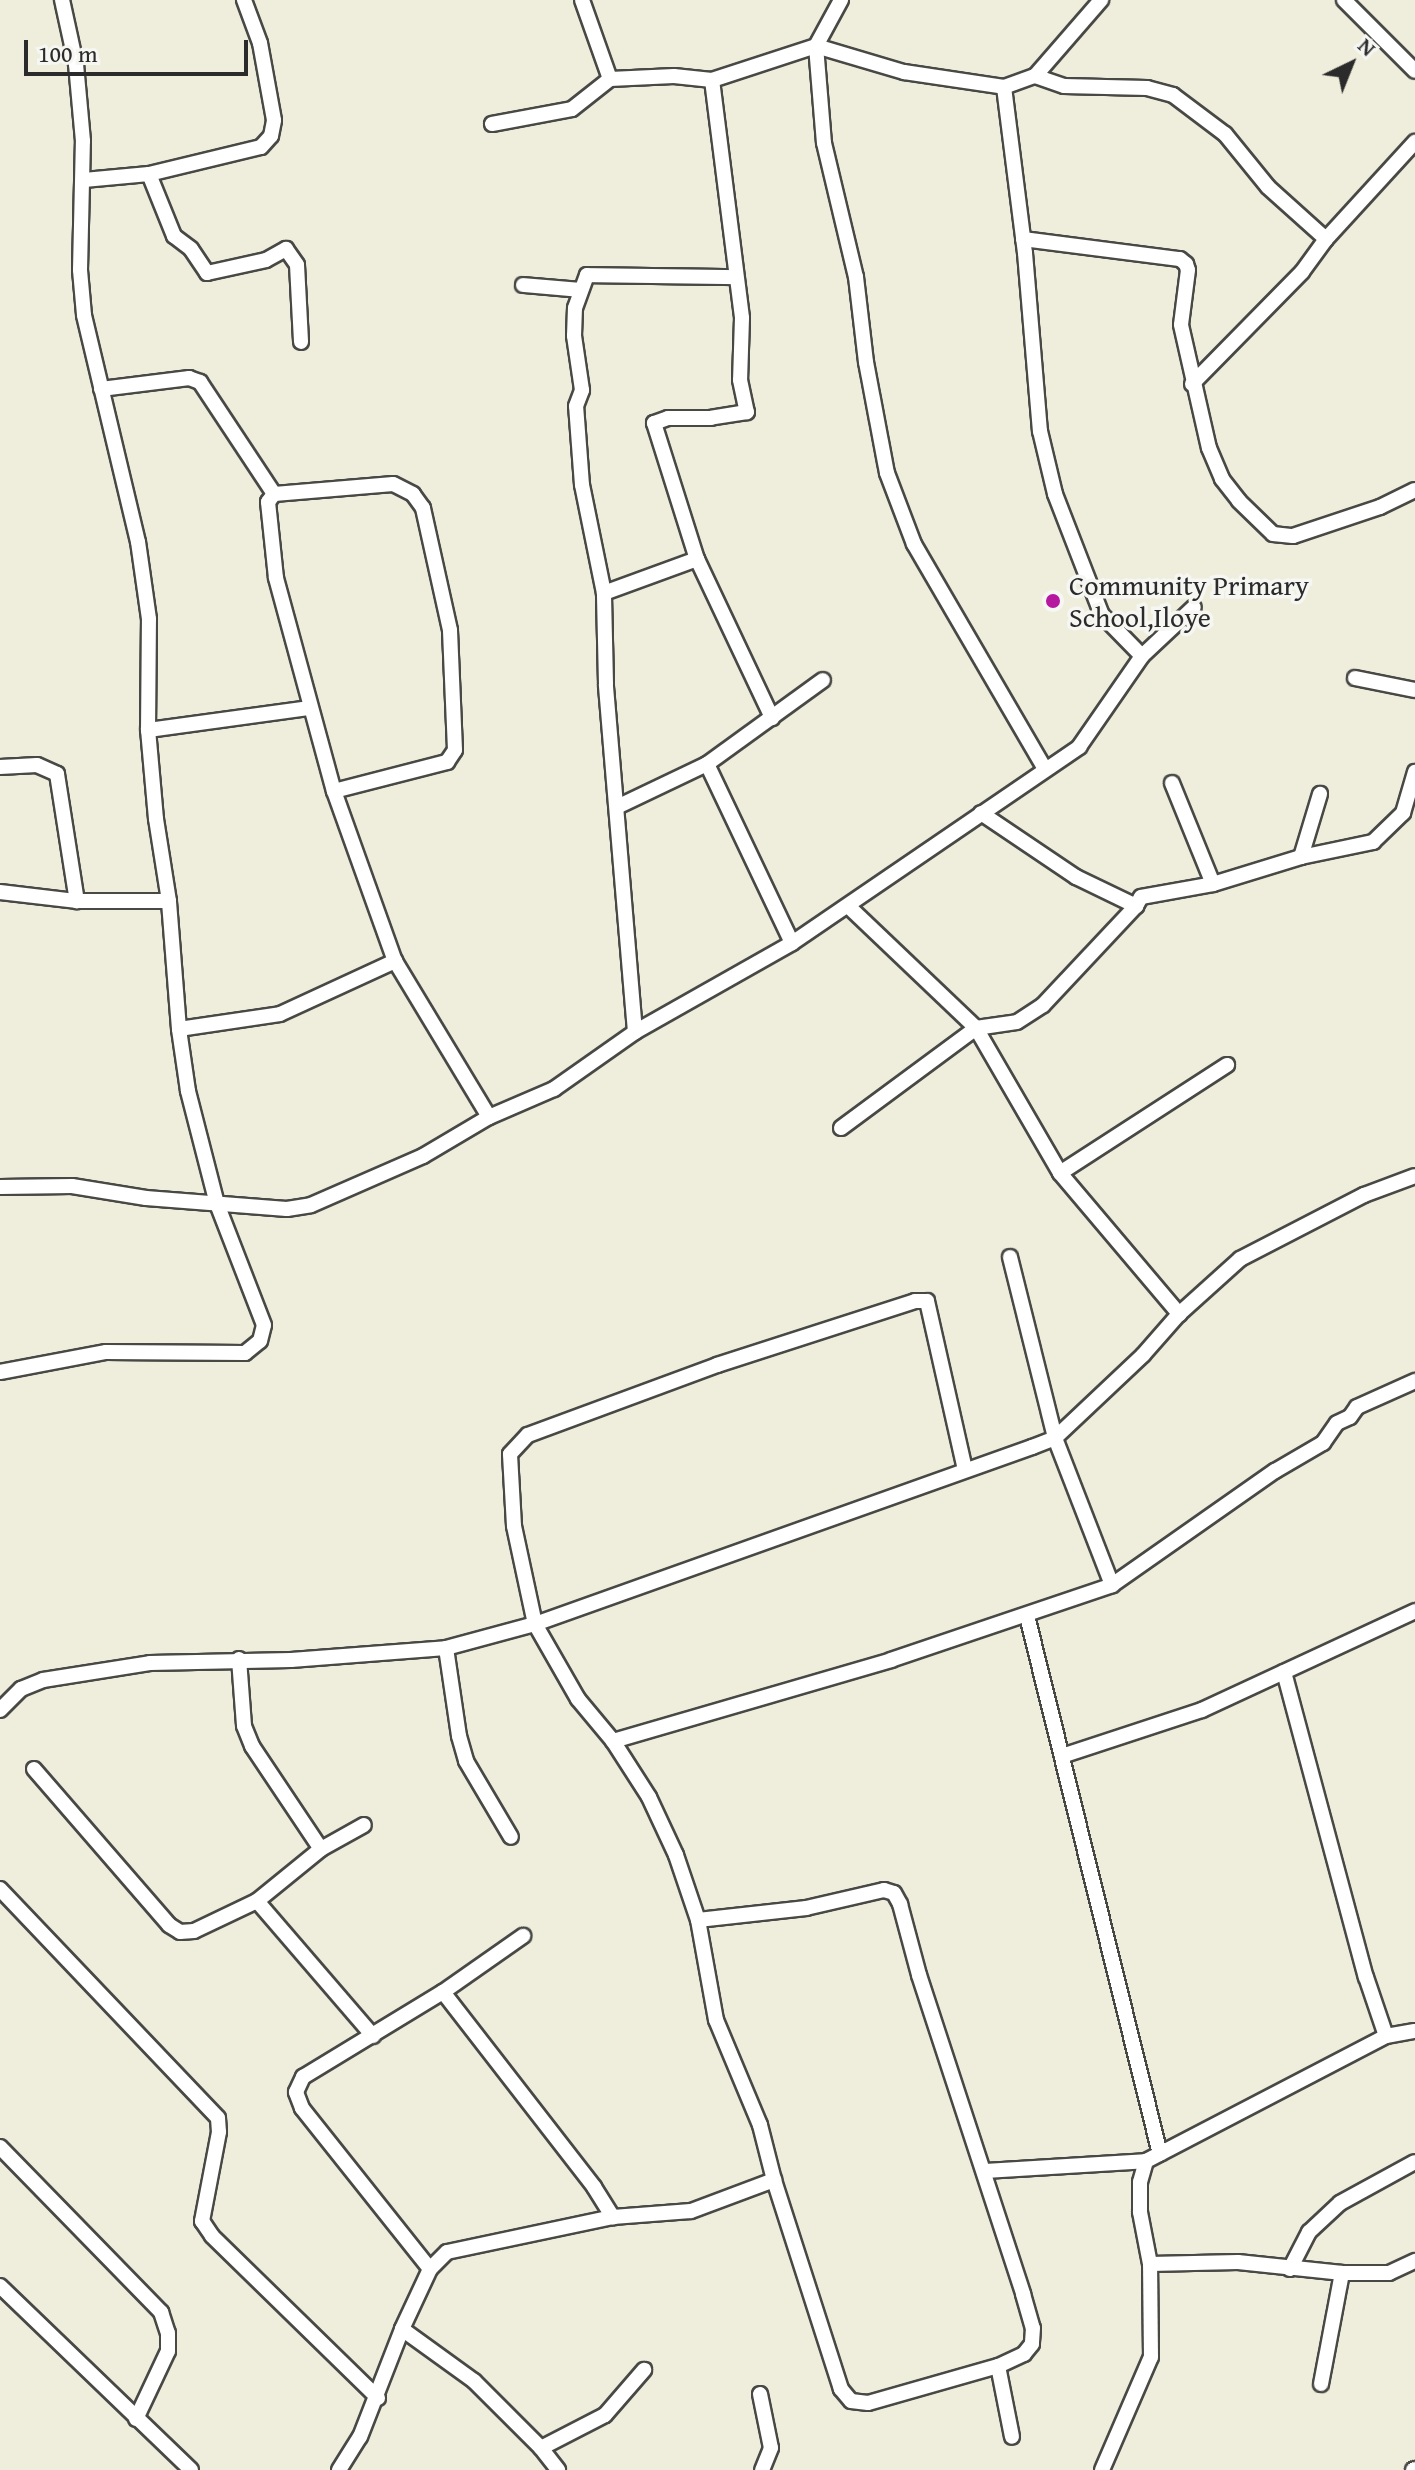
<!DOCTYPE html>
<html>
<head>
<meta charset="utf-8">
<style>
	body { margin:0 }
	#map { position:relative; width:1415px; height:2470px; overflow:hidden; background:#efeddb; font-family:"Gentium Book Plus",serif }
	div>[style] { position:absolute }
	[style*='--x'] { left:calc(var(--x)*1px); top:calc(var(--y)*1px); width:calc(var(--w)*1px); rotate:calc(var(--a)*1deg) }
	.roads { filter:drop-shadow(2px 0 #484845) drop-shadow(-2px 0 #484845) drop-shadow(0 2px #484845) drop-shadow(0 -2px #484845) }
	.minor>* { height:14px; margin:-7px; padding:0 7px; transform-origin:7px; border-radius:7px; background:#fff }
	.dots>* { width:22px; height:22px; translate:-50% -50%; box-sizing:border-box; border:4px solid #f6f6f2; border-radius:50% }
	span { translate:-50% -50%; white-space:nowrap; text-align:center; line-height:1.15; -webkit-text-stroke:7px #f6f6f2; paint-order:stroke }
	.poi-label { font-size:28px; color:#2b2b2b }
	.left { translate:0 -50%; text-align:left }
	.north { position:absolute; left:1311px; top:24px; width:80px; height:80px; -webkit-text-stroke:6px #f6f6f2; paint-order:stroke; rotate:43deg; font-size:22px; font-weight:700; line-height:32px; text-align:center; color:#2b2b2b }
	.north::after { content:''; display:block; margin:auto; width:28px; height:36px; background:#2b2b2b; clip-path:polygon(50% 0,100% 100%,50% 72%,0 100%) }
	.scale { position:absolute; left:24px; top:40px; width:224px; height:36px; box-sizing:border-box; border:4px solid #2b2b2b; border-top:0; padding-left:10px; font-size:24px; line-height:28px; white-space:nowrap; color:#2b2b2b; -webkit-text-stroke:6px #f6f6f2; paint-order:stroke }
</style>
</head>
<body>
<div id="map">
	<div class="roads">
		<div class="minor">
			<i style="--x:841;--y:0;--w:52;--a:118.5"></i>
			<i style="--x:816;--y:46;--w:97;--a:85.3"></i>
			<i style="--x:824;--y:143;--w:138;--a:76.6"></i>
			<i style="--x:856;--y:277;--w:86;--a:83.3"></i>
			<i style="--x:866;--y:362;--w:113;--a:79.3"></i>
			<i style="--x:887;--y:473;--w:76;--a:69.2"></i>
			<i style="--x:914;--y:544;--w:258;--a:59.8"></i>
			<i style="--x:1344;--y:0;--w:100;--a:45"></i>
			<i style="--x:1035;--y:76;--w:31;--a:19"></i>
			<i style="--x:1064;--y:86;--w:83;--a:1.4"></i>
			<i style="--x:1147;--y:88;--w:27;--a:15"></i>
			<i style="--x:1173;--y:95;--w:65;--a:36.9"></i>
			<i style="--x:1225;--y:134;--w:68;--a:50.9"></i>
			<i style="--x:1268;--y:187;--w:78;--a:41.9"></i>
			<i style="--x:610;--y:79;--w:64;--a:-2.7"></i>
			<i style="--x:674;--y:76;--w:38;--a:6"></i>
			<i style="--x:712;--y:80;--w:109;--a:-18.1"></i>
			<i style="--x:816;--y:46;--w:92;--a:16.5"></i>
			<i style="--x:904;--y:72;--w:101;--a:8.5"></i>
			<i style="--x:1004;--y:87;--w:33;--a:-20"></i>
			<i style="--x:1035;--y:76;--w:101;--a:-49"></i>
			<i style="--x:712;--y:80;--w:240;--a:82.8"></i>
			<i style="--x:742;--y:318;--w:62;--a:91.8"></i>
			<i style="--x:740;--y:380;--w:33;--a:78"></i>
			<i style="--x:747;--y:412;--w:36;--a:171"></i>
			<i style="--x:711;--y:418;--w:43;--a:180"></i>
			<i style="--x:668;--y:418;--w:15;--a:160"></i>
			<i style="--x:654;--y:423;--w:143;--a:72.5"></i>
			<i style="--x:697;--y:559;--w:176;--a:64.7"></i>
			<i style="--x:1004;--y:87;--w:167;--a:82.8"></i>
			<i style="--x:1025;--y:253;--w:179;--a:85.2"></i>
			<i style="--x:1040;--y:431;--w:65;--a:76.6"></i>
			<i style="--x:1055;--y:494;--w:130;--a:68.8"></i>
			<i style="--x:1102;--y:615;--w:57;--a:45.7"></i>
			<i style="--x:492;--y:124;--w:81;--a:-10.6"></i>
			<i style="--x:572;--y:109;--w:48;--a:-38.3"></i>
			<i style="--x:610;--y:79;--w:84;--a:-109.5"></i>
			<i style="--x:149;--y:174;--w:67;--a:68"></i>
			<i style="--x:174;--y:236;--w:21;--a:37"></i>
			<i style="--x:191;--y:249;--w:29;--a:56"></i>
			<i style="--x:207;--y:273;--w:60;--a:-12.4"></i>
			<i style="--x:266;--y:260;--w:23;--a:-29"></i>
			<i style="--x:286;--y:249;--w:19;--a:55"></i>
			<i style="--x:297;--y:265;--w:77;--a:87"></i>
			<i style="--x:84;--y:180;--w:65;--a:-5.3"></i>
			<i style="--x:149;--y:174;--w:115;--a:-13.6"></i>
			<i style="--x:261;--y:147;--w:15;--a:-48"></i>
			<i style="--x:271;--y:136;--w:16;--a:-79"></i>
			<i style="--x:274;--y:120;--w:78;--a:-100.3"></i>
			<i style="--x:260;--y:43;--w:46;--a:-110.4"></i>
			<i style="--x:1023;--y:239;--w:158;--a:7.3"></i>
			<i style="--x:1180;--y:259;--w:8;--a:40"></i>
			<i style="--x:1186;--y:264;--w:6;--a:72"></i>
			<i style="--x:1188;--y:270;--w:55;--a:97.3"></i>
			<i style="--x:1181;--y:325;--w:126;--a:77.2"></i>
			<i style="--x:1209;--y:448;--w:34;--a:67"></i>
			<i style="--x:1222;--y:479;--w:28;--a:52"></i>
			<i style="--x:1239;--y:501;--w:47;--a:44.1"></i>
			<i style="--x:1273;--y:534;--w:20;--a:6"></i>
			<i style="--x:1293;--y:536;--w:92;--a:-18.4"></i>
			<i style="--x:1380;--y:507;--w:39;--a:-26"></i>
			<i style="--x:523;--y:285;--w:57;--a:5"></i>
			<i style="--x:1192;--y:384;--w:157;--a:-45.5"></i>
			<i style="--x:1302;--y:272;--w:41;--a:-54"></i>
			<i style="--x:1326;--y:239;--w:132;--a:-47.5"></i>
			<i style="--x:101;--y:389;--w:89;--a:-7.1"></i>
			<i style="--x:189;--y:378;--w:12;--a:20"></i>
			<i style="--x:200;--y:382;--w:134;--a:56.5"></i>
			<i style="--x:604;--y:593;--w:99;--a:-20.1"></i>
			<i style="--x:1355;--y:678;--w:61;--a:11.3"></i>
			<i style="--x:148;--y:730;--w:162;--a:-7.8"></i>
			<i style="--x:707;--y:764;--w:198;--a:64.6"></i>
			<i style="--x:0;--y:767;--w:37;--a:-3"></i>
			<i style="--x:37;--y:765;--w:22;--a:24"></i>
			<i style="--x:57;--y:774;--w:129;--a:81.1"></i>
			<i style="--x:1172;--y:783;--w:109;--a:67.9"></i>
			<i style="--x:334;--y:791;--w:117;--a:-14.4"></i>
			<i style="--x:447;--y:762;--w:14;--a:-56"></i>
			<i style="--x:455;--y:750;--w:120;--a:-92.4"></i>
			<i style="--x:450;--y:630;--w:125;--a:-102.5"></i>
			<i style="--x:423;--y:508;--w:17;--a:-126"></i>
			<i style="--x:413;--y:494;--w:22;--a:-153"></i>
			<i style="--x:393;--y:484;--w:119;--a:175.2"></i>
			<i style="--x:274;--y:494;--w:10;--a:127"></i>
			<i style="--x:268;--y:502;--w:76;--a:84"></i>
			<i style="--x:276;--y:578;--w:221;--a:74.8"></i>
			<i style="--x:334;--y:791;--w:181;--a:70.3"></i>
			<i style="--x:395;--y:961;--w:182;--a:58.9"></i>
			<i style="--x:619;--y:806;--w:98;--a:-25.5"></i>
			<i style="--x:707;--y:764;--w:143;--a:-35.9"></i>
			<i style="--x:981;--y:813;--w:115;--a:34"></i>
			<i style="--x:1076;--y:877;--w:67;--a:25.8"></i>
			<i style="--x:1136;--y:906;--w:10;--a:-61"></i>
			<i style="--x:1141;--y:897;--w:73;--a:-10.2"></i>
			<i style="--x:1213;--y:884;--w:92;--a:-17.1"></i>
			<i style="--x:1301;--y:857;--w:74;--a:-11.8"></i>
			<i style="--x:1373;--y:842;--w:42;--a:-44"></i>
			<i style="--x:1403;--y:813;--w:43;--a:-73.7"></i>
			<i style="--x:1301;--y:857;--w:66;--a:-73.2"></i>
			<i style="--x:0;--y:892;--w:78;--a:6.7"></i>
			<i style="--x:77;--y:901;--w:92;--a:0"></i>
			<i style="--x:848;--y:906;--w:177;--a:43.6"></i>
			<i style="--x:976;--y:1028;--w:168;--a:59.9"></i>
			<i style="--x:1060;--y:1173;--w:185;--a:49.8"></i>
			<i style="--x:179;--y:1029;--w:102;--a:-8.4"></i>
			<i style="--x:280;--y:1014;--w:127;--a:-24.7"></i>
			<i style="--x:635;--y:1032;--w:349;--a:-94.8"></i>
			<i style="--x:606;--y:684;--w:91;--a:-91.3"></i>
			<i style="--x:604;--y:593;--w:110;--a:-101.5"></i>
			<i style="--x:582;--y:485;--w:79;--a:-94.3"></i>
			<i style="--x:576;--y:406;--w:17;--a:-69"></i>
			<i style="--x:582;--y:390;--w:55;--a:-98.4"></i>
			<i style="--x:574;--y:336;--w:28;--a:-88"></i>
			<i style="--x:575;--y:308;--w:35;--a:-70"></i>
			<i style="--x:587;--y:275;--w:148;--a:0.8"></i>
			<i style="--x:841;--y:1128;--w:168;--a:-36.5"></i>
			<i style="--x:976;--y:1028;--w:41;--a:-8.3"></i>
			<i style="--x:1017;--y:1022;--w:31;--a:-33"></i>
			<i style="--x:1043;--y:1005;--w:136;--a:-46.8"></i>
			<i style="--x:1060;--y:1173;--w:199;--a:-32.9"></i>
			<i style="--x:0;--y:1187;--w:72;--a:-0.8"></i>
			<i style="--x:72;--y:1186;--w:75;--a:9.2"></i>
			<i style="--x:146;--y:1198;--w:141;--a:4.5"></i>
			<i style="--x:287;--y:1209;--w:24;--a:-9"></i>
			<i style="--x:311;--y:1205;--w:122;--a:-23.6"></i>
			<i style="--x:423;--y:1156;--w:77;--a:-30.6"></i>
			<i style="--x:489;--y:1117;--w:71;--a:-23.3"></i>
			<i style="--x:554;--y:1089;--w:99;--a:-35.1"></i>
			<i style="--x:635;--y:1032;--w:180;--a:-29.5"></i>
			<i style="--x:792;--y:943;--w:348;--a:-34.3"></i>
			<i style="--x:1079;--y:747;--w:111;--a:-55.3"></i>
			<i style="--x:1142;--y:656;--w:71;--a:-43.3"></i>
			<i style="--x:1010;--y:1257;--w:187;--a:76"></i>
			<i style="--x:1055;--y:1438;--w:158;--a:68.8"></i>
			<i style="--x:0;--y:1372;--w:108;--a:-10.7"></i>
			<i style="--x:106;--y:1352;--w:139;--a:0.4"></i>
			<i style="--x:245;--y:1353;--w:19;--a:-39"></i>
			<i style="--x:260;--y:1341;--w:16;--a:-76"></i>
			<i style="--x:264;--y:1325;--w:130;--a:-111.2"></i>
			<i style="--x:217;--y:1204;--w:117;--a:-104.4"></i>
			<i style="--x:188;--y:1091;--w:63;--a:-98.3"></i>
			<i style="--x:179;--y:1029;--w:128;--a:-94.5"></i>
			<i style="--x:169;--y:901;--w:83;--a:-99"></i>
			<i style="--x:156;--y:819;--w:89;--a:-95.1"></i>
			<i style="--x:148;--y:730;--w:111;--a:-89.5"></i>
			<i style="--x:149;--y:619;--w:78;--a:-98.1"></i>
			<i style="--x:138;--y:542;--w:233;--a:-103.4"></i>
			<i style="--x:84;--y:315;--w:45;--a:-95.1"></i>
			<i style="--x:80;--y:270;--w:129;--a:-88.7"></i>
			<i style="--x:83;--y:141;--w:77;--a:-95.2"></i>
			<i style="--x:76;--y:64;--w:66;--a:-102.3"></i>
			<i style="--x:1027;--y:1616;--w:554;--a:76.11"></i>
			<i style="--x:446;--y:1648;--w:89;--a:81.6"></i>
			<i style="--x:459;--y:1736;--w:26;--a:74"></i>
			<i style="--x:466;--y:1761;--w:88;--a:59.4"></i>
			<i style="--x:239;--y:1659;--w:67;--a:85.7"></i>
			<i style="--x:244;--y:1726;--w:22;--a:68"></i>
			<i style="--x:252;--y:1746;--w:124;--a:56.2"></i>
			<i style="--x:1284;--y:1672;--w:316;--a:75"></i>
			<i style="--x:1366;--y:1977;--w:62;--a:71.3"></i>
			<i style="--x:0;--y:1710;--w:30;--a:-45"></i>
			<i style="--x:21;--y:1689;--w:24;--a:-22"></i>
			<i style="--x:43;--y:1680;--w:108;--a:-9"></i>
			<i style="--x:150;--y:1663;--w:141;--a:-1.2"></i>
			<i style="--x:291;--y:1660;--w:155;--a:-4.4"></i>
			<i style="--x:446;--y:1648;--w:92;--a:-15.1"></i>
			<i style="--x:535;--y:1624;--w:528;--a:-19.6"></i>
			<i style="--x:1032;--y:1447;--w:25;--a:-21"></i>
			<i style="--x:1055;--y:1438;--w:121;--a:-43.3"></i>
			<i style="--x:1143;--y:1355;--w:55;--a:-48.7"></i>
			<i style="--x:1179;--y:1314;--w:82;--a:-42"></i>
			<i style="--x:1240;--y:1259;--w:140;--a:-27.3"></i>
			<i style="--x:1364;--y:1195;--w:54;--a:-20.4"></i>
			<i style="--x:613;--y:1741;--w:290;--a:-16.2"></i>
			<i style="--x:891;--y:1660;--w:233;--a:-18.7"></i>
			<i style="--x:1112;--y:1585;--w:199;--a:-35"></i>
			<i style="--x:1275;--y:1471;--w:56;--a:-30.3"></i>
			<i style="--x:1323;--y:1443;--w:24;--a:-55"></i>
			<i style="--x:1337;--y:1423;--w:14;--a:-25"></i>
			<i style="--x:1350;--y:1417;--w:12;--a:-55"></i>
			<i style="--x:1357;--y:1407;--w:64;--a:-24.1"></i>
			<i style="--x:1062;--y:1756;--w:147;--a:-18.2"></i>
			<i style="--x:1202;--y:1710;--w:235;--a:-24.9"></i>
			<i style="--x:34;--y:1769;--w:206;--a:49.1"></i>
			<i style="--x:169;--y:1925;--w:13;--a:32"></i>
			<i style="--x:180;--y:1932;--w:14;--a:-4"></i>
			<i style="--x:194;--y:1931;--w:70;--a:-25.5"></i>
			<i style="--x:257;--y:1901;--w:82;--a:-39.1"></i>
			<i style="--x:321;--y:1849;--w:49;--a:-29.2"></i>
			<i style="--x:0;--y:1889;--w:316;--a:46.4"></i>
			<i style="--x:218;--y:2118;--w:14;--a:86"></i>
			<i style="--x:219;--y:2132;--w:91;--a:100.8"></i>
			<i style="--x:202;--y:2221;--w:18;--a:56"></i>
			<i style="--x:212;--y:2236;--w:232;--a:44.3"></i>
			<i style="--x:257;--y:1901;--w:178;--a:49.3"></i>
			<i style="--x:698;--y:1920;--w:109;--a:-6.3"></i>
			<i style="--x:806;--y:1908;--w:80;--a:-13"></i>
			<i style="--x:884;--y:1890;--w:10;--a:17"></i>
			<i style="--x:894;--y:1893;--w:13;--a:61"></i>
			<i style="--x:900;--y:1904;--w:73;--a:75"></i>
			<i style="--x:919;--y:1975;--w:336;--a:71.9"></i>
			<i style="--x:1023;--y:2294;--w:35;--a:74"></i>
			<i style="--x:1033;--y:2328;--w:16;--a:94"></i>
			<i style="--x:1032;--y:2344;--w:13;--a:129"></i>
			<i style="--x:1024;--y:2354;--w:29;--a:155"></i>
			<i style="--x:998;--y:2366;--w:135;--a:164.1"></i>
			<i style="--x:868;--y:2403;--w:17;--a:-173"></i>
			<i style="--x:851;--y:2401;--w:16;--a:-130"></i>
			<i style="--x:841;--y:2389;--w:219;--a:-107.8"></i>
			<i style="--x:774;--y:2180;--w:57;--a:-104.3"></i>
			<i style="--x:760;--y:2125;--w:114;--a:-112.7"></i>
			<i style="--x:716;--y:2020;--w:102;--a:-100.2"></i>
			<i style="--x:698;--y:1920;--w:69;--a:-108.7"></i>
			<i style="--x:676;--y:1855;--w:64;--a:-115"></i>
			<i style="--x:649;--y:1797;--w:67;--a:-122.7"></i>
			<i style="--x:613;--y:1741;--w:55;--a:-129.8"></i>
			<i style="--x:578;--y:1699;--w:86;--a:-119.8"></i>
			<i style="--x:535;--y:1624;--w:100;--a:-102.1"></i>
			<i style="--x:514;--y:1526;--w:72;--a:-93.2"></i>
			<i style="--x:510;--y:1454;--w:26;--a:-47"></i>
			<i style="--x:528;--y:1435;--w:202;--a:-20.3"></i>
			<i style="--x:717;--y:1365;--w:208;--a:-17.9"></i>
			<i style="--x:915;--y:1301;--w:12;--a:0"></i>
			<i style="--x:927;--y:1301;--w:173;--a:77.3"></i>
			<i style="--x:443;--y:1992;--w:247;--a:52.2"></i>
			<i style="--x:594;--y:2187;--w:36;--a:58"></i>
			<i style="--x:0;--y:2147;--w:231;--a:45.7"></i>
			<i style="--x:161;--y:2312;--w:22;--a:72"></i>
			<i style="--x:168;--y:2333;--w:18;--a:90"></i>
			<i style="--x:168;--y:2351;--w:75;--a:115.2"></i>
			<i style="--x:984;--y:2171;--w:162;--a:-3.5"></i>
			<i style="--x:1150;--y:2264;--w:88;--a:-1.3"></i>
			<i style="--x:1238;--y:2262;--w:105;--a:6"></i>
			<i style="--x:1342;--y:2273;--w:47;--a:0"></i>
			<i style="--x:1389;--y:2273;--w:29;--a:-25"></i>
			<i style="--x:430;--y:2269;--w:206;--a:-128.5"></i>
			<i style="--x:302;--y:2108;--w:17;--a:-111"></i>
			<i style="--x:296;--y:2092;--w:17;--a:-65"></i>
			<i style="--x:303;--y:2077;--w:164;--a:-31.3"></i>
			<i style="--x:443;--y:1992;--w:98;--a:-35"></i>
			<i style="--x:1290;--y:2269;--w:42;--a:-62.8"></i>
			<i style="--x:1309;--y:2232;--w:42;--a:-43.1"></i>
			<i style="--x:1340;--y:2203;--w:85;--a:-28.7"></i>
			<i style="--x:0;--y:2286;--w:265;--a:43.9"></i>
			<i style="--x:402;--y:2329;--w:89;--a:35.8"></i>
			<i style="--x:474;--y:2381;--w:95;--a:45"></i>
			<i style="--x:541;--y:2448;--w:28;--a:52"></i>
			<i style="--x:998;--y:2366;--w:72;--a:78.8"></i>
			<i style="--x:1321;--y:2384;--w:113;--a:-79.3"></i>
			<i style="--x:760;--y:2394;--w:55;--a:78.5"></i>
			<i style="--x:771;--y:2448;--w:24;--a:112"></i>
			<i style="--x:541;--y:2448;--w:72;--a:-27.3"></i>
			<i style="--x:605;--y:2415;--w:60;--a:-49.1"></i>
			<i style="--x:339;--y:2470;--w:39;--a:-58"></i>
			<i style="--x:360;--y:2437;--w:116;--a:-68.7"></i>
			<i style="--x:402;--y:2329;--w:66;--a:-65"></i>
			<i style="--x:430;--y:2269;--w:24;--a:-45"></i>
			<i style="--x:447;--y:2252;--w:170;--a:-11.9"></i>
			<i style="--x:613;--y:2217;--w:78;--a:-4.4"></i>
			<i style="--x:691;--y:2211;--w:89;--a:-20.5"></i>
			<i style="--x:1102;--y:2470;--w:123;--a:-66.6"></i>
			<i style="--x:1151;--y:2357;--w:93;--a:-90.6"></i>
			<i style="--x:1150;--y:2264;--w:53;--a:-100.9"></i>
			<i style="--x:1140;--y:2212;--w:30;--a:-90"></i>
			<i style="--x:1140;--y:2182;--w:22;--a:-74"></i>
			<i style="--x:1146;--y:2161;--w:271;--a:-27.5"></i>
			<i style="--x:1386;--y:2036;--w:29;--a:-10"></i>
			<i style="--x:1413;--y:2470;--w:2;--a:-27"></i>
		</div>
	</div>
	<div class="dots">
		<i style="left:1053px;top:601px;background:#b5179e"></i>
	</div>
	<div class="poi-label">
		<span class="left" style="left:1069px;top:601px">Community Primary<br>School,Iloye</span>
	</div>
	<div class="north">N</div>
	<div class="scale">100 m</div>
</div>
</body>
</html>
